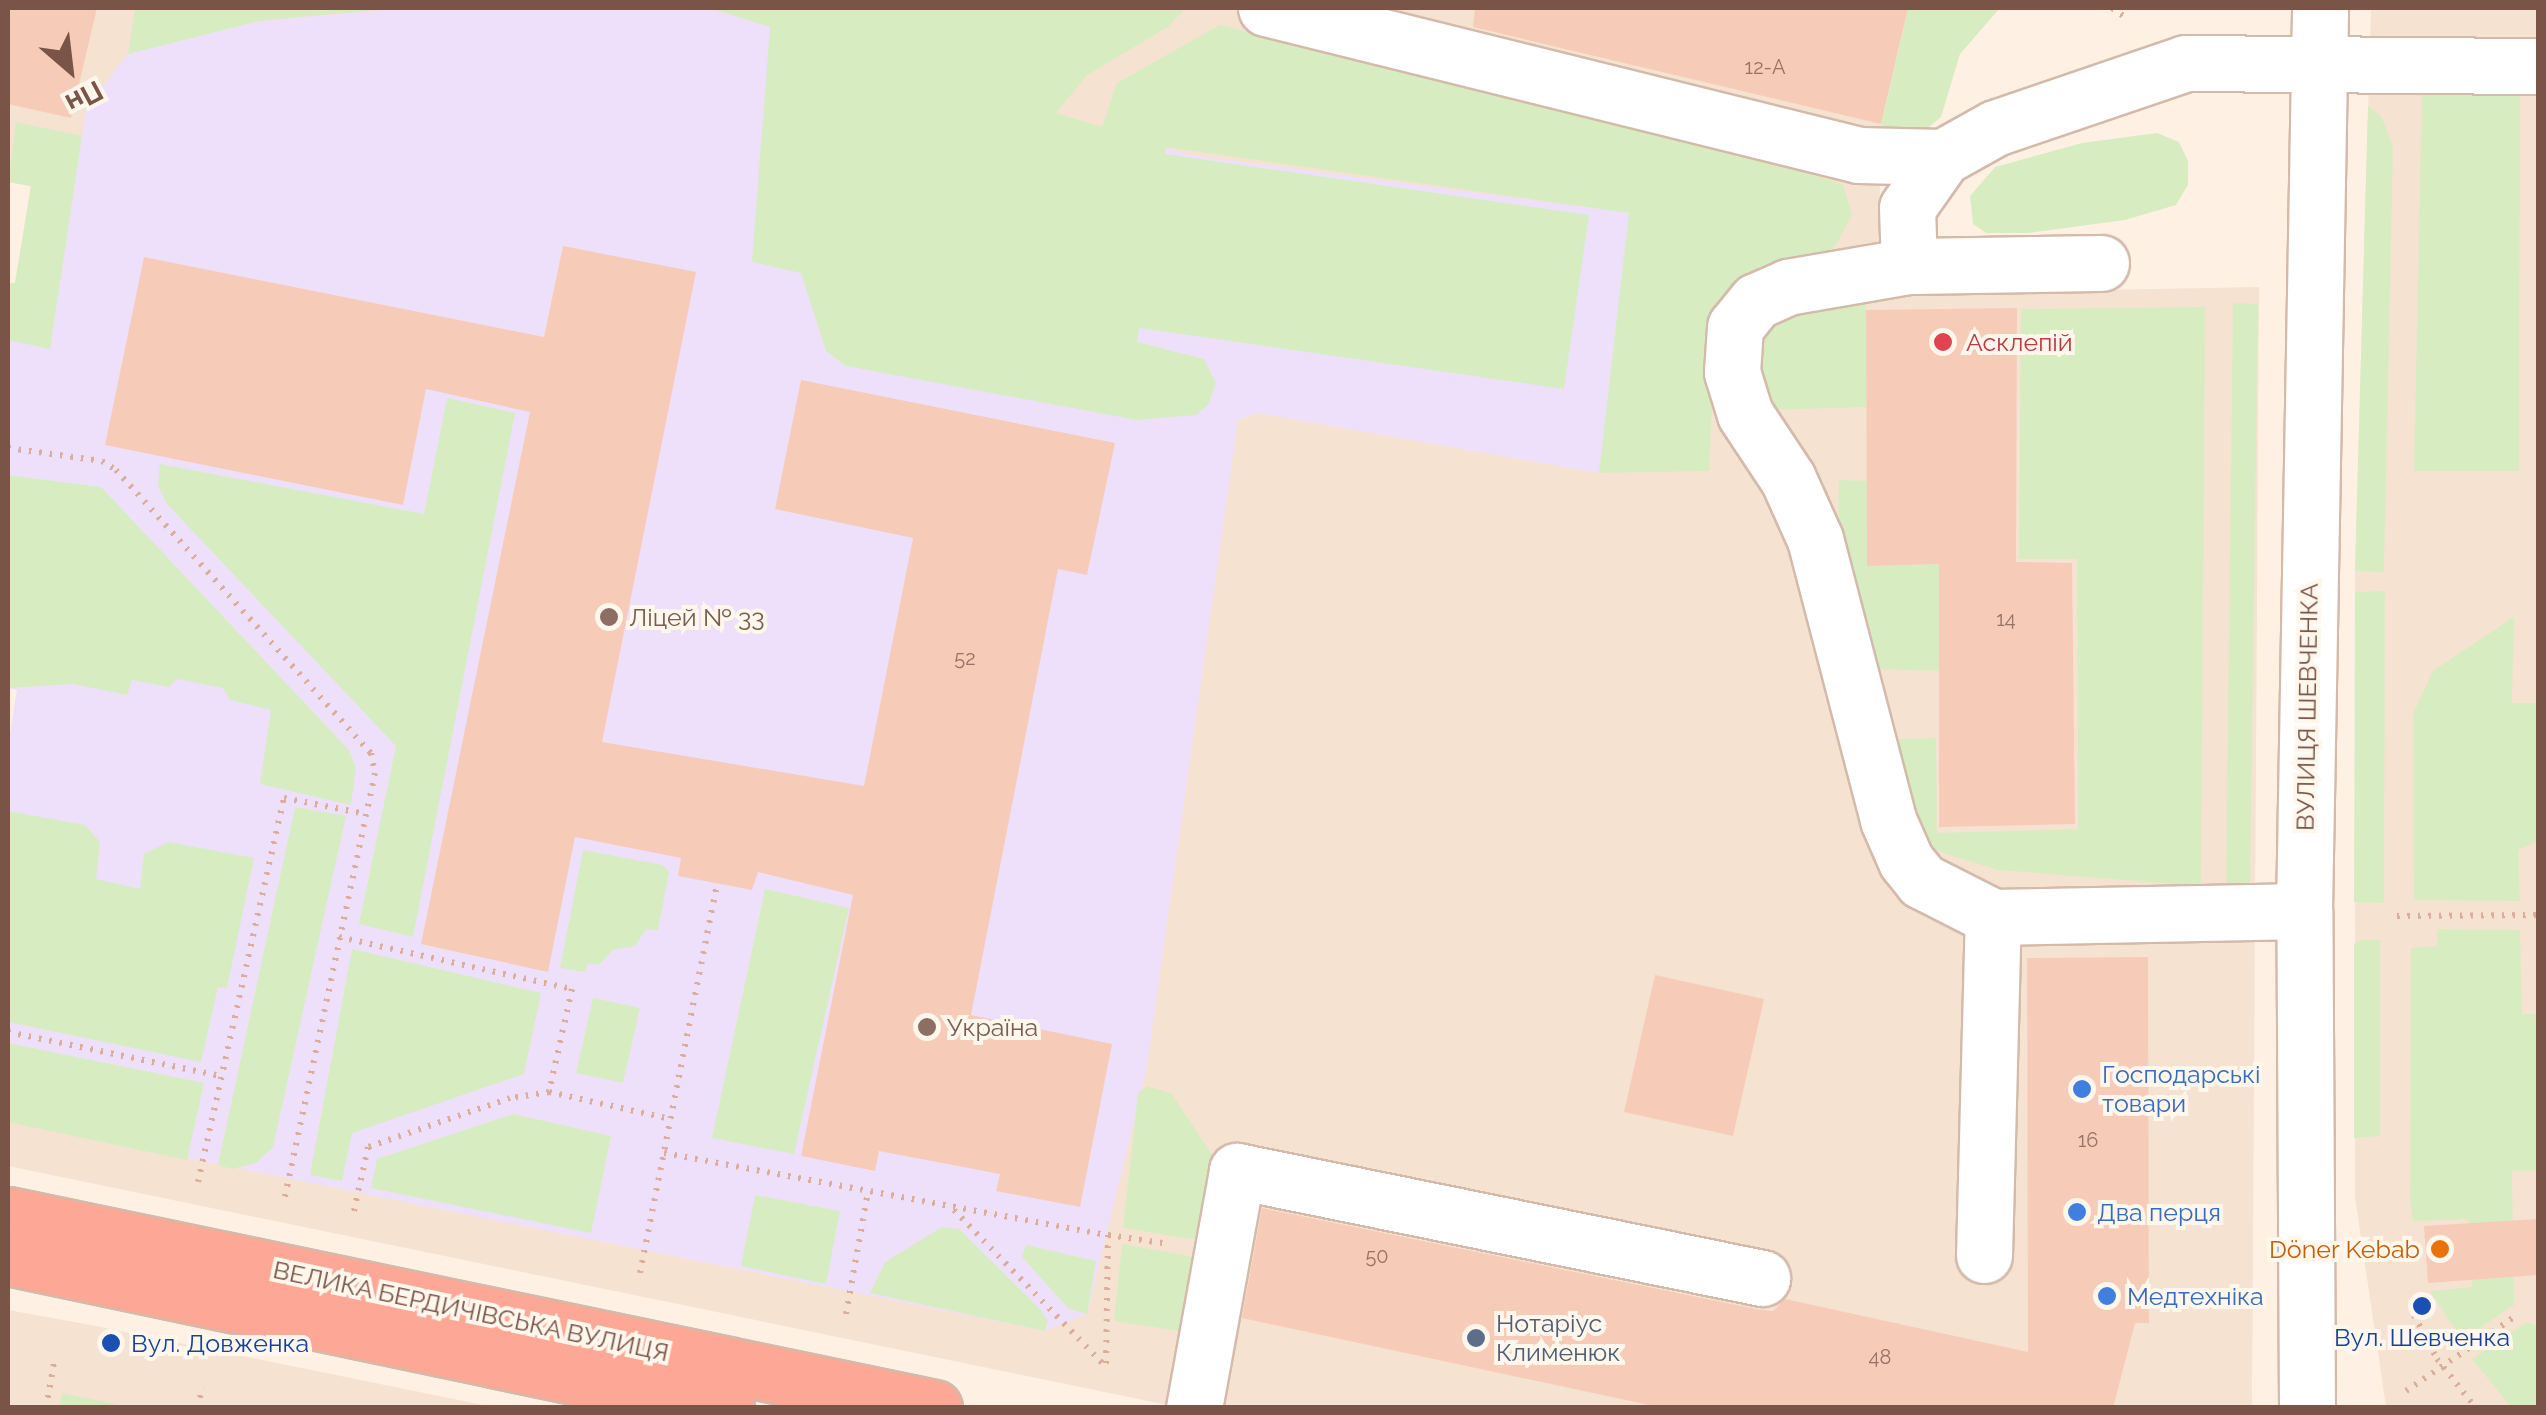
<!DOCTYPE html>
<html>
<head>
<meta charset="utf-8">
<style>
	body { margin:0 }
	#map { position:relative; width:2546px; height:1415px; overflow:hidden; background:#fef1e4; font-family:Raleway,sans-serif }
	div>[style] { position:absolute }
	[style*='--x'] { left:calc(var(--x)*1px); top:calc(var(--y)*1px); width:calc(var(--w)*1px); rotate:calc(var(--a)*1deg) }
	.residential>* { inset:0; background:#f6e2d1 }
	.education>* { inset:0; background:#eee0fa }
	.green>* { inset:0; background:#d7edc1 }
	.building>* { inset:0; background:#f6ccb9 }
	.path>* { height:6px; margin-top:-3px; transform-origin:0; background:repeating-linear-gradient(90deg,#dbae9c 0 2.5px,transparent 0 10.5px) }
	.roads { filter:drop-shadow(2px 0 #d3baab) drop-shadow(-2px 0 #d3baab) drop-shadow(0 2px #d3baab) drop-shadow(0 -2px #d3baab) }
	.minor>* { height:55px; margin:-27.5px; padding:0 27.5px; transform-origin:27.5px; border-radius:27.5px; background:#fff }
	.highway>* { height:55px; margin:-27.5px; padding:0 27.5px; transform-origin:27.5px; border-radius:27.5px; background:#fda796 }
	.dots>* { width:28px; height:28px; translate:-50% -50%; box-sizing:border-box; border:5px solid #fff6ec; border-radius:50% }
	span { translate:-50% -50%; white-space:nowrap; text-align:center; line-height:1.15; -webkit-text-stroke:8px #fff6ec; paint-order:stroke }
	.number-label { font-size:20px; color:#987264 }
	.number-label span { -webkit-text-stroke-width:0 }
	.health-label { font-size:25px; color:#be3a42 }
	.left { translate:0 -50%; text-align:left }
	.education-label { font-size:25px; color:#785e54 }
	.street-label { font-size:25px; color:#795447 }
	.shop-label { font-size:25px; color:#366cbe }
	.food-label { font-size:25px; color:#c56008 }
	.right { translate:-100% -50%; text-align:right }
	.service-label { font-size:25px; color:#4e5e75 }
	.transit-label { font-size:25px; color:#164399 }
	.frame { position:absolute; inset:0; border:10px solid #795447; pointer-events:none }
	.north { position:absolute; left:20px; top:20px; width:100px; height:100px; -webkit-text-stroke:8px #fff6ec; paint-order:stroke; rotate:152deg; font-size:28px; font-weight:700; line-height:40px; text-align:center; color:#795447 }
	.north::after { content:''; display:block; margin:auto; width:35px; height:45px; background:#795447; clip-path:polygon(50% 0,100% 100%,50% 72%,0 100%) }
</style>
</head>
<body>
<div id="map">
	<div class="residential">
		<i style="clip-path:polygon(8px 8px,1908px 8px,1881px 126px,1878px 294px,2259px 287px,2252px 1407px,1177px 1407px,8px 1166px,8px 748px,17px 690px,8px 688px,8px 283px,15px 283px,31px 186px,8px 182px)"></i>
		<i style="clip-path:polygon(2371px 8px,2538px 8px,2538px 1407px,2386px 1407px,2355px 1197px,2355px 571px)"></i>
		<i style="clip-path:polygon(8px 1310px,91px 1325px,493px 1407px,8px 1407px)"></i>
	</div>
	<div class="education">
		<i style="clip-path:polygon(402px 8px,709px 8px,1190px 155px,1630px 213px,1599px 473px,1257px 413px,1238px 420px,1146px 1073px,1087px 1314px,1045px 1331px,8px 1122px,8px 748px,17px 690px,8px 688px,8px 340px,50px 348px,86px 108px,128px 54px,259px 21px)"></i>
	</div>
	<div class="green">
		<i style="clip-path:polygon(135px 8px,402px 8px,259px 21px,128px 54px)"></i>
		<i style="clip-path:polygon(709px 8px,1186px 8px,1168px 27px,1087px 75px,1056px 113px,1102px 127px,1117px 83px,1220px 25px,1665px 132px,1843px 184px,1852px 215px,1836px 245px,1715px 344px,1709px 471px,1599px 473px,1629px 213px,1166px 147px,1165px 154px,1589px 215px,1564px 389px,1139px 328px,1137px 342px,1204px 359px,1216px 383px,1208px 405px,1196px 415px,1137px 420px,846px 366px,826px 351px,801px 273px,752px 262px,770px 27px)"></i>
		<i style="clip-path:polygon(1908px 8px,2000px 8px,1960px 54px,1941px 117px,1923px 132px,1881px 126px)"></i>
		<i style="clip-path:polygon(2520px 87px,2519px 471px,2414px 471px,2422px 91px)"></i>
		<i style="clip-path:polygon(2368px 106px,2381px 116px,2393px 146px,2384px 572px,2355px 571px)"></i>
		<i style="clip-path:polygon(16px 122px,82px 136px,50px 349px,8px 340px,8px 283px,15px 283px,31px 186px,8px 182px)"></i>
		<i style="clip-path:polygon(2157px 133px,2179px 142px,2188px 161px,2188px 185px,2176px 205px,2125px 220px,2028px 233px,1986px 233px,1973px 224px,1970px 196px,1995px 167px,2082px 143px)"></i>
		<i style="clip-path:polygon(1866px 294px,1866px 407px,1769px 410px,1760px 404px,1759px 321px)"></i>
		<i style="clip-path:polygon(2233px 303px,2258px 304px,2250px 886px,2226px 884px)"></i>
		<i style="clip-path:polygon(2205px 307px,2201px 886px,1998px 870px,1937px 851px,1916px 825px,1897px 739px,1936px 738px,1937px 833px,2078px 829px,2077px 559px,2019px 559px,2021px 309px)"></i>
		<i style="clip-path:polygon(447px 398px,515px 413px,413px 937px,359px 924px,396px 746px,167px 504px,158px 486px,160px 464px,424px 514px)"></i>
		<i style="clip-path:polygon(8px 475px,101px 487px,348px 749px,356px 767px,351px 805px,260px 784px,271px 710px,230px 700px,223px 688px,177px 679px,169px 687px,132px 680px,127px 695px,73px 684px,8px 688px)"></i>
		<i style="clip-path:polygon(1839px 480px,1867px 481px,1867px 566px,1939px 564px,1939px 671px,1874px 669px,1838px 530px)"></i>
		<i style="clip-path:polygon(2385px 591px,2384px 903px,2354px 902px,2355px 592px)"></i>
		<i style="clip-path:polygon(2514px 617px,2512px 703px,2538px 703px,2538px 841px,2518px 850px,2520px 901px,2414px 900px,2413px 714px,2433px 671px)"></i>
		<i style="clip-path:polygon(295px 807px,346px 816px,273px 1147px,256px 1163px,232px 1169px,218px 1165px)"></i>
		<i style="clip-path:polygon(8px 811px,85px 825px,100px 842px,96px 879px,140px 889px,144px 854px,168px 842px,254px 858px,227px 988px,218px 987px,201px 1062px,8px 1022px)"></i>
		<i style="clip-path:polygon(583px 850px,663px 865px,669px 872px,658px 930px,646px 929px,635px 946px,613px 950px,599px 965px,588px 963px,585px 972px,560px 968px)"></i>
		<i style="clip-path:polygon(765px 889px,849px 908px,794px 1154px,712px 1138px)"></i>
		<i style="clip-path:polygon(2437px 929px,2520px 930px,2522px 1014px,2538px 1014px,2538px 1170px,2512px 1171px,2514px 1305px,2462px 1340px,2430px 1291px,2472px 1287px,2468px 1219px,2413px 1221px,2410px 1200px,2411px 948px,2437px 946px)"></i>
		<i style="clip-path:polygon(2362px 940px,2380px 940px,2380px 1136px,2354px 1138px,2354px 944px)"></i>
		<i style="clip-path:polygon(352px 949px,541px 993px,524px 1074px,352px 1133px,342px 1181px,310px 1175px)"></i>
		<i style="clip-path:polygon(593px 998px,640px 1008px,623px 1083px,576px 1073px)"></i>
		<i style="clip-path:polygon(8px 1043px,204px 1083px,187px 1160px,8px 1122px)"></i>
		<i style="clip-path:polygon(1147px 1086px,1171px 1093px,1222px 1170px,1209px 1242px,1123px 1228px,1138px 1093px)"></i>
		<i style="clip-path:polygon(513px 1114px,611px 1136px,591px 1233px,371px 1188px,377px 1159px)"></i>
		<i style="clip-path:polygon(755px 1195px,840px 1211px,826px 1284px,741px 1266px)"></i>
		<i style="clip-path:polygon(942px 1227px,959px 1229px,1041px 1310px,1048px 1321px,1045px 1331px,870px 1293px,885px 1262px)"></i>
		<i style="clip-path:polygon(1122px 1244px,1206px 1259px,1180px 1331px,1114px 1321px)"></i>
		<i style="clip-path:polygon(1026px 1245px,1096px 1261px,1087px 1314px,1069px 1309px,1022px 1257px)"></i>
		<i style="clip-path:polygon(2527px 1322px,2538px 1326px,2538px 1407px,2511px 1407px,2472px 1359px)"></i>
		<i style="clip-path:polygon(62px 1393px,129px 1407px,59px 1407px)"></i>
	</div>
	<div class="building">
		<i style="clip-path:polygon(8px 8px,97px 8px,71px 118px,8px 104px)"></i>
		<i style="clip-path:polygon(1475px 8px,1908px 8px,1881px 124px,1473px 27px)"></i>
		<i style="clip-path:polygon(563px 246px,696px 272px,602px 742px,864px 786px,913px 538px,775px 509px,801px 380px,1115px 443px,1087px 575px,1058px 569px,971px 1015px,1112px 1044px,1080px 1207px,996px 1191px,1000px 1174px,879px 1151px,875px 1171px,801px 1156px,853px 895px,758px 872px,752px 890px,678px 876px,681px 858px,575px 837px,548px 972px,421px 944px,530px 412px,426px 389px,403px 505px,105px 445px,144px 257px,544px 337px)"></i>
		<i style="clip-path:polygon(2017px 308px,2016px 562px,2072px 563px,2075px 824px,1939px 827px,1939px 564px,1867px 566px,1866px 310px)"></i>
		<i style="clip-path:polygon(2148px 957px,2149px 1323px,2135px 1323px,2113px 1408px,1663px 1408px,1242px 1318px,1262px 1208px,1756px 1309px,1773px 1311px,1785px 1299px,2028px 1352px,2027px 958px)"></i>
		<i style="clip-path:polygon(1655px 975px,1764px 999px,1733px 1136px,1624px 1112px)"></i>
		<i style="clip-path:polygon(2538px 1219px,2538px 1275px,2428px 1283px,2424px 1226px)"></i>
	</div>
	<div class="path">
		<i style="--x:2112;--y:8;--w:16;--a:35"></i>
		<i style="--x:8;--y:448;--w:95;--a:7.9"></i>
		<i style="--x:102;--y:461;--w:17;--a:33"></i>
		<i style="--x:116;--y:470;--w:381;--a:48"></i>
		<i style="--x:371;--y:753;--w:20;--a:79"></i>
		<i style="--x:375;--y:773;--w:438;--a:102"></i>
		<i style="--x:2397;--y:916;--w:141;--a:-0.4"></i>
		<i style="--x:339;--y:937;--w:239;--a:12.6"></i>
		<i style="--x:572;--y:989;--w:106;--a:102.6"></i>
		<i style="--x:549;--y:1092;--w:39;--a:171"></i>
		<i style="--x:510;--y:1098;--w:150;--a:161"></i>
		<i style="--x:368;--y:1147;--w:70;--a:102.4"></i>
		<i style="--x:8;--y:1032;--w:217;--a:11.7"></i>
		<i style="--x:549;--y:1092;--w:125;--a:12.5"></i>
		<i style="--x:664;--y:1153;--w:452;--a:10.5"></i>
		<i style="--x:1108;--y:1235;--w:132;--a:90.9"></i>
		<i style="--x:198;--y:1182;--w:394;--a:-77.4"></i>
		<i style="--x:284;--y:798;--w:84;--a:11"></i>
		<i style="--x:954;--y:1210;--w:217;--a:45.9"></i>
		<i style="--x:1108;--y:1235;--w:55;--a:8.4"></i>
		<i style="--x:640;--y:1273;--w:398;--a:-78.8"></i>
		<i style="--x:846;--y:1314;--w:124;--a:-79.8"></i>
		<i style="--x:2414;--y:1315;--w:50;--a:62.4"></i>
		<i style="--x:2437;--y:1359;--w:63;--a:51.5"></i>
		<i style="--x:2406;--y:1391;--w:133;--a:-34.3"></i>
		<i style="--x:46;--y:1408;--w:52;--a:-80"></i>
		<i style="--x:198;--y:1408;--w:21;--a:-79"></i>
	</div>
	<div class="roads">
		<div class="minor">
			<i style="--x:1266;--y:8;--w:611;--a:13.92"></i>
			<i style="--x:1859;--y:155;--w:84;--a:1.4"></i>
			<i style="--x:1943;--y:157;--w:60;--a:-29.1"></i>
			<i style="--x:1995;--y:128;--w:202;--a:-18.8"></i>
			<i style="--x:2186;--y:63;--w:352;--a:0.5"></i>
			<i style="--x:1943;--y:157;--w:62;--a:125.2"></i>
			<i style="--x:1907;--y:208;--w:58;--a:88"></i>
			<i style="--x:1909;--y:266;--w:123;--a:170.2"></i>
			<i style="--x:1788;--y:287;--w:35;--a:156"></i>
			<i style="--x:1756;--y:301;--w:33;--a:129"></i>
			<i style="--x:1735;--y:327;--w:45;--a:93.8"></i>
			<i style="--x:1732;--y:372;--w:44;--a:72.8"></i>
			<i style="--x:1745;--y:414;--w:78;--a:56.5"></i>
			<i style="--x:1788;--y:479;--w:66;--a:65.8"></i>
			<i style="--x:1815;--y:539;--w:290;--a:75.4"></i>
			<i style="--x:1888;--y:820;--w:45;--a:66.3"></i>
			<i style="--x:1906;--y:861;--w:26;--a:51"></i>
			<i style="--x:1922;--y:881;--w:80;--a:26.9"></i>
			<i style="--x:1993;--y:917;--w:311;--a:-1.1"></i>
			<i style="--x:1909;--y:266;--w:192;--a:-0.9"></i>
			<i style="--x:1984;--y:1255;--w:338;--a:-88.5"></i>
			<i style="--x:1194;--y:1408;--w:241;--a:-79.7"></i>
			<i style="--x:1237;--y:1171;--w:536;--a:11.52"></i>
			<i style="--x:2307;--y:1408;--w:497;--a:-90.3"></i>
			<i style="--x:2304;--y:911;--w:903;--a:-88.98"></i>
		</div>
		<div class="highway">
			<i style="--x:8;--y:1215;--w:946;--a:11.77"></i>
			<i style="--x:8;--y:1257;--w:734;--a:11.88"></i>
		</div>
	</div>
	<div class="dots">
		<i style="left:1943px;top:342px;background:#e0444e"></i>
		<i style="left:609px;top:617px;background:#8d6e63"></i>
		<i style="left:927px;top:1027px;background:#8d6e63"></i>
		<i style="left:2082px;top:1089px;background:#3f7fe0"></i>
		<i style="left:2077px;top:1212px;background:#3f7fe0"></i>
		<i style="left:2440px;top:1249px;background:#e8710a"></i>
		<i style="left:2107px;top:1296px;background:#3f7fe0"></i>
		<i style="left:2422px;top:1306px;background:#1a4fb4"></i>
		<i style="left:1476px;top:1338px;background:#5c6f8a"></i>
		<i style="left:111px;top:1343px;background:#1a4fb4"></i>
	</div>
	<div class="number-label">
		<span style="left:1765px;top:67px">12-А</span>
		<span style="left:2006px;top:619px">14</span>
		<span style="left:965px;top:658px">52</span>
		<span style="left:2088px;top:1140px">16</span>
		<span style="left:1377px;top:1256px">50</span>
		<span style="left:1880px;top:1357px">48</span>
	</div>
	<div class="health-label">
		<span class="left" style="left:1966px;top:342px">Асклепій</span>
	</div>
	<div class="education-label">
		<span class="left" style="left:629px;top:617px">Ліцей № 33</span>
		<span class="left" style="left:947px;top:1027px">Україна</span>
	</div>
	<div class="street-label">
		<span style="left:2307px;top:707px;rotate:-89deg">ВУЛИЦЯ ШЕВЧЕНКА</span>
		<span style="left:471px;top:1311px;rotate:12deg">ВЕЛИКА БЕРДИЧІВСЬКА ВУЛИЦЯ</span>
	</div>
	<div class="shop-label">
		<span class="left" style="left:2102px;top:1089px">Господарські<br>товари</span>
		<span class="left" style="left:2097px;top:1212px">Два перця</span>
		<span class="left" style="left:2127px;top:1296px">Медтехніка</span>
	</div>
	<div class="food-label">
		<span class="right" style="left:2420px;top:1249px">Döner Kebab</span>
	</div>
	<div class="service-label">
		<span class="left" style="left:1496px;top:1338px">Нотаріус<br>Клименюк</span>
	</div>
	<div class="transit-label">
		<span style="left:2422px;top:1337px">Вул. Шевченка</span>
		<span class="left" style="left:131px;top:1343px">Вул. Довженка</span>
	</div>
	<div class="frame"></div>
	<div class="north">Пн</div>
</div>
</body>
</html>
